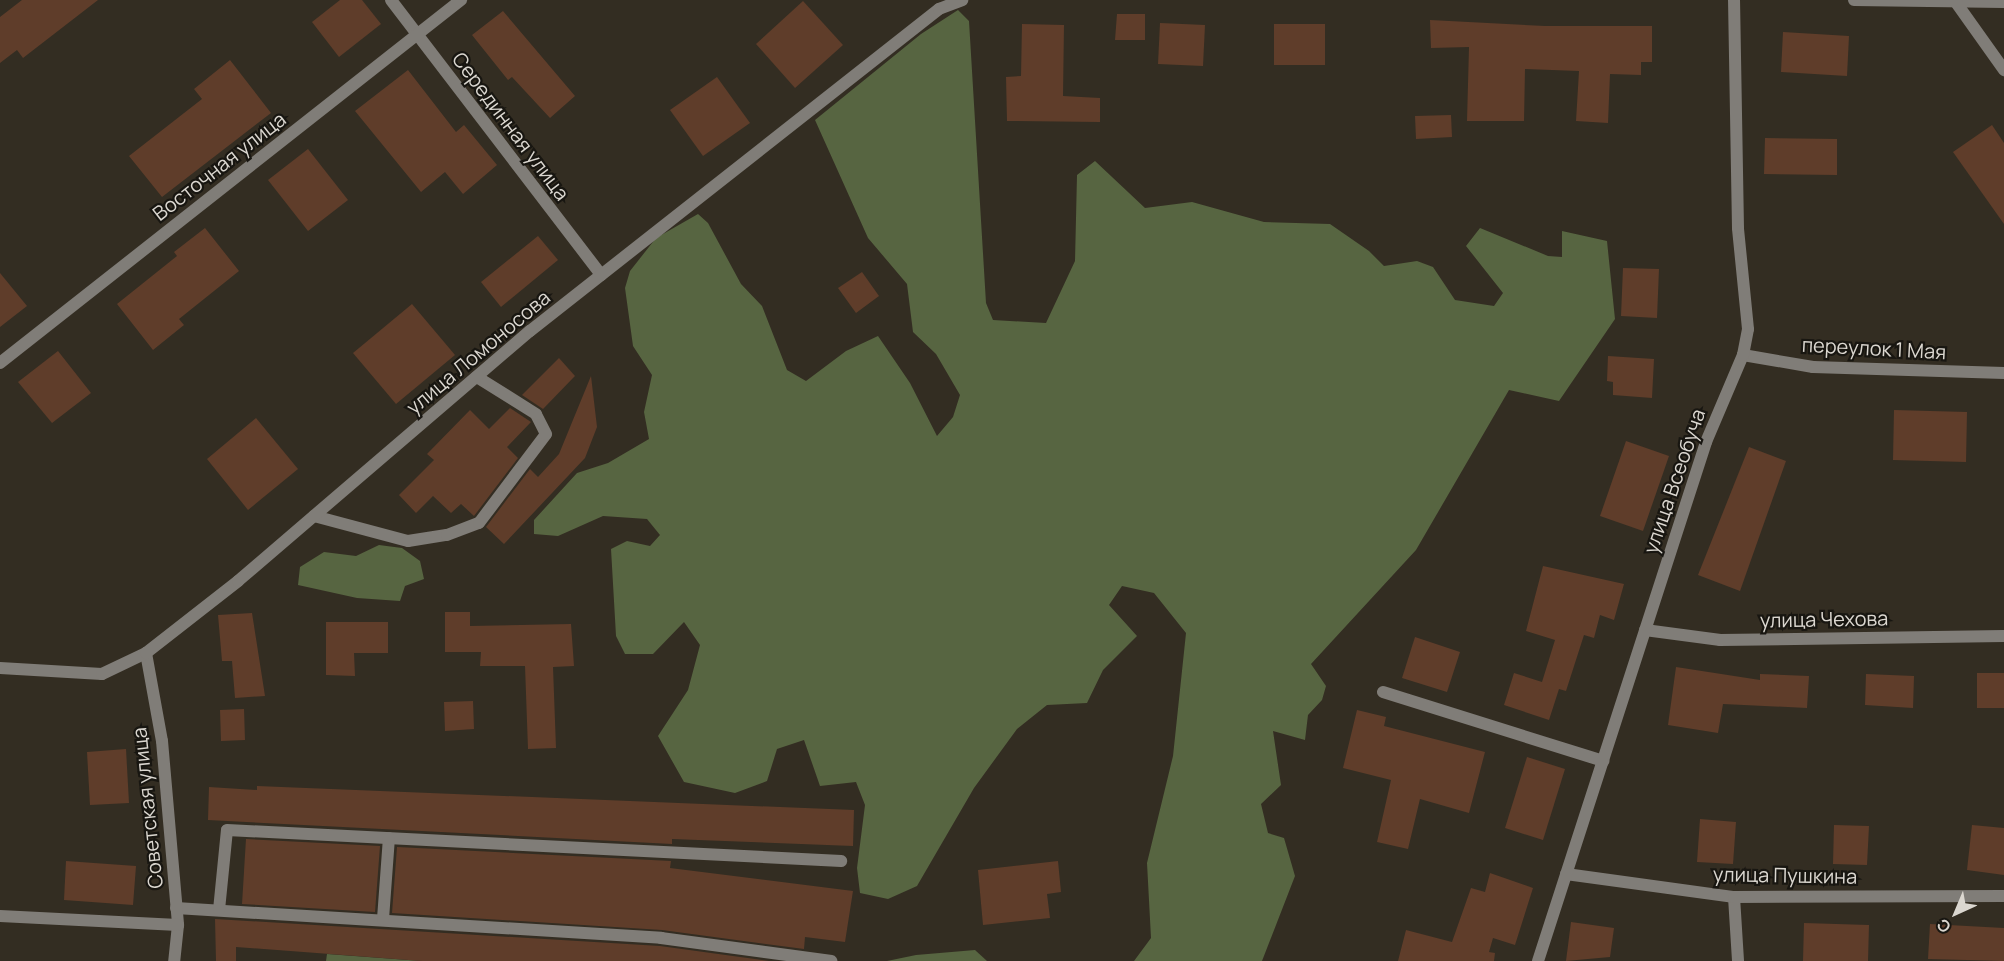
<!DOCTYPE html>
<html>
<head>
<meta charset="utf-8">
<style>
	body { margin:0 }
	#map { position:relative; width:2004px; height:961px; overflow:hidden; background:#332d22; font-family:Manrope,sans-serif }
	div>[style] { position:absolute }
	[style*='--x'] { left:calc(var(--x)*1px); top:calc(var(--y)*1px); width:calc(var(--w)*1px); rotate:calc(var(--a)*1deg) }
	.forest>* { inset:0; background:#576541 }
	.building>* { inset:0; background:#5f3d2a }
	.service>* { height:12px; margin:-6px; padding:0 6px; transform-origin:6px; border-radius:6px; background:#807d78 }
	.minor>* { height:12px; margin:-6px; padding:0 6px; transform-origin:6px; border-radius:6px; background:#807d78 }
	span { translate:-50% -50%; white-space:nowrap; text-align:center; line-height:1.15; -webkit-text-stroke:4.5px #181611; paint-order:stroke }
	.street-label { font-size:20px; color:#dbd7d0 }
	.north { position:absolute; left:1926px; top:883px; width:60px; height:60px; -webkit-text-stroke:4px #181611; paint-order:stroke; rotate:224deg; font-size:16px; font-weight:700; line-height:24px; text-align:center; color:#dbd7d0 }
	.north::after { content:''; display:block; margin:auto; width:21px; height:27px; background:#dbd7d0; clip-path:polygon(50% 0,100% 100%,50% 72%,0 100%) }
</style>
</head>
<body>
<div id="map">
	<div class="forest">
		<i style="clip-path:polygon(958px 10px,969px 21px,986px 303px,993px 320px,1046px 323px,1075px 261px,1077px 175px,1095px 161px,1145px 208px,1192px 202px,1264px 222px,1330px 224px,1369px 251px,1384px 266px,1417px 261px,1433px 267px,1455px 300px,1494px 306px,1503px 293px,1466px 246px,1480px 228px,1548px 256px,1562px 257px,1562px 231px,1607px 241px,1615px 319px,1559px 401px,1509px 390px,1416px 550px,1311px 664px,1326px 686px,1322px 700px,1308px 715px,1305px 740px,1273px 731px,1281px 785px,1261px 804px,1268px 833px,1284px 838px,1295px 876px,1262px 961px,1134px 961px,1151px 938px,1147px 863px,1173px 756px,1186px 633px,1154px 593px,1122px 586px,1109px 605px,1137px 636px,1103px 670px,1087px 703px,1047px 705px,1017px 729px,974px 788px,917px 886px,888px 899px,860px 893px,857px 868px,865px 805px,856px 782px,820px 786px,804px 740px,777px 749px,767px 781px,735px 793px,684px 782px,658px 736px,688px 690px,700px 645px,684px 622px,653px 654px,625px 654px,616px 636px,611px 549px,627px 541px,650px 546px,660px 535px,647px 519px,603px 516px,558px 536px,534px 534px,534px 520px,577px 473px,608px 463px,649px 439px,644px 412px,652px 375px,633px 346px,625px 288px,630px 271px,656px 238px,698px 214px,708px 223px,741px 284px,762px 306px,787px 370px,806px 381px,846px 351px,878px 336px,910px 383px,937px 436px,953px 417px,960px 395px,936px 354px,913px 332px,907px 284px,868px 238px,815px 120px,921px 34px)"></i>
		<i style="clip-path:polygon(379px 545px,402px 548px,420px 561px,424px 579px,405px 586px,400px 601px,357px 598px,298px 585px,300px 567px,324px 552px,356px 556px)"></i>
		<i style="clip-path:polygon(975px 950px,987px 961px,887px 961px,916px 955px)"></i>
		<i style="clip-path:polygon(327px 954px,422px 961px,326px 961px)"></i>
	</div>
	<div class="building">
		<i style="clip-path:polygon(22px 0,98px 0,23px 58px,17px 50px,0 63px,0 17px)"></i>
		<i style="clip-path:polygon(340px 0,362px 0,381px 24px,339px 57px,312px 22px)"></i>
		<i style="clip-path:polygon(803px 1px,843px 45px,795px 88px,756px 44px)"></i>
		<i style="clip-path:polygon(503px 11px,575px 96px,550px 118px,512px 77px,508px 80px,472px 35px)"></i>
		<i style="clip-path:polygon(1117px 14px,1145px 14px,1145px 40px,1115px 40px)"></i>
		<i style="clip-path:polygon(1430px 20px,1545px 26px,1652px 26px,1652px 62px,1641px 62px,1641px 75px,1610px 74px,1608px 123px,1576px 121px,1579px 71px,1525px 69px,1524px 121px,1467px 121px,1469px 47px,1431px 48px)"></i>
		<i style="clip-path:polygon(1160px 23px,1205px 25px,1203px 66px,1158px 64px)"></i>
		<i style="clip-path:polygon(1022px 24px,1064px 25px,1063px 96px,1100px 98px,1100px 122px,1007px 121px,1006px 77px,1021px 76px)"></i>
		<i style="clip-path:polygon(1274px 24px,1325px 24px,1325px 65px,1274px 65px)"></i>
		<i style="clip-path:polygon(1783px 32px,1849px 36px,1847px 76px,1781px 72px)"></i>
		<i style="clip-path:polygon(230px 60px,271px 113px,162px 197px,129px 156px,202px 99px,194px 89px)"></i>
		<i style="clip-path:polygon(408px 70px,456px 132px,464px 125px,497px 165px,463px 194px,445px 172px,421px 192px,355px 111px)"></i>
		<i style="clip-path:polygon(717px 77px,750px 123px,703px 156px,670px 110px)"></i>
		<i style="clip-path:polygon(1451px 115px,1452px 137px,1416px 139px,1415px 116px)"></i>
		<i style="clip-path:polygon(1992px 125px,2004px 143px,2004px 224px,1953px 152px)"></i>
		<i style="clip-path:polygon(1765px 138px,1837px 139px,1837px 175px,1764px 174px)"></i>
		<i style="clip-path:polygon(308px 149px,348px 200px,308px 231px,268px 180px)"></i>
		<i style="clip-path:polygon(205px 228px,239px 271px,179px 319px,184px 325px,153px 350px,117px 304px,177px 256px,174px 252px)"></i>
		<i style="clip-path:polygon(538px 236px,558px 260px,501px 307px,481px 282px)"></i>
		<i style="clip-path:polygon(1623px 268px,1659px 269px,1657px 318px,1621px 316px)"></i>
		<i style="clip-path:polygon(862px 272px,879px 296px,856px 313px,838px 288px)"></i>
		<i style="clip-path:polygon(0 273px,27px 306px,0 327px)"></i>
		<i style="clip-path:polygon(412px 304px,455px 355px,396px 404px,353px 353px)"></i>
		<i style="clip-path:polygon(58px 351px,91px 393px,52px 423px,18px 382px)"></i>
		<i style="clip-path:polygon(1608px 356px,1654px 359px,1652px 398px,1613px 395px,1613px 382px,1607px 381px)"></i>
		<i style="clip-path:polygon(559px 358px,575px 376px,543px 409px,522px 395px)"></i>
		<i style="clip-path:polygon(591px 376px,597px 427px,585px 458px,504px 544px,486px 527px,530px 469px,538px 477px,559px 454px)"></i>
		<i style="clip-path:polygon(510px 408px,531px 422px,507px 447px,518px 458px,474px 516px,461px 504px,451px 513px,433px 496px,416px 513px,399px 495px,434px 460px,427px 454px,470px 410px,489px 429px)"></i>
		<i style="clip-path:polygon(1894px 410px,1967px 412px,1966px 462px,1893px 460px)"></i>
		<i style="clip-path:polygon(256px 418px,298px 469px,248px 510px,207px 459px)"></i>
		<i style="clip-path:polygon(1626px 441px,1669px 456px,1643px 531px,1600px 516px)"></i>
		<i style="clip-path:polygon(1749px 447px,1786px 461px,1740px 591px,1698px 575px)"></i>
		<i style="clip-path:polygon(1543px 566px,1624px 584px,1614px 620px,1600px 615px,1594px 638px,1584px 635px,1566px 691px,1559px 689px,1549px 720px,1504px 705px,1514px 673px,1542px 682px,1555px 640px,1526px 631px)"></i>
		<i style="clip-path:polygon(445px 612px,470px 612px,470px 626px,571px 624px,574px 666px,553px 667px,556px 748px,528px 749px,525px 666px,480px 666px,481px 652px,445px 652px)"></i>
		<i style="clip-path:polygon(252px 613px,265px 696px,235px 698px,232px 661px,222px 661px,218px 615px)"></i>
		<i style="clip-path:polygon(326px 622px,388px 622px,388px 653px,354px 653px,355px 676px,326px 675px)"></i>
		<i style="clip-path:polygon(1415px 637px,1460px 652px,1447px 692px,1402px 678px)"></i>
		<i style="clip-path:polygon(1676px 667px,1760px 680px,1760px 674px,1809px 676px,1807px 708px,1723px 704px,1718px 733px,1668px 725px)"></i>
		<i style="clip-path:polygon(1977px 673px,2004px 673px,2004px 708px,1977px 708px)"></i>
		<i style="clip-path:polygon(1866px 674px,1914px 676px,1913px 708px,1865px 705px)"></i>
		<i style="clip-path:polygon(473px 701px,474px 729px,445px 731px,444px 702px)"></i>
		<i style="clip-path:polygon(244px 709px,245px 740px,221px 741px,220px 710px)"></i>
		<i style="clip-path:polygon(1357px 710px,1386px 717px,1384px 726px,1485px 752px,1469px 813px,1420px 799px,1408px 849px,1377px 842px,1391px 780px,1343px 768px)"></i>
		<i style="clip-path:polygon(126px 749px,129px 803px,90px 805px,87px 752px)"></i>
		<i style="clip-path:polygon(1527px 757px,1565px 769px,1543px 840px,1505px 828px)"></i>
		<i style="clip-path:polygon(257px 786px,854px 810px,853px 846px,672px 839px,672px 844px,208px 820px,209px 787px,257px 790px)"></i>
		<i style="clip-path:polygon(1700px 819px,1736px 822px,1733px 864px,1697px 862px)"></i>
		<i style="clip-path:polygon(1834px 825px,1869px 826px,1867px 865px,1833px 864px)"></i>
		<i style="clip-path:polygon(1972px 825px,2004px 828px,2004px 875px,1967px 870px)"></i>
		<i style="clip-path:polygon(246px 839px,380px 846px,375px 912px,242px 904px)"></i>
		<i style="clip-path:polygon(397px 847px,671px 861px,670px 868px,853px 891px,845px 942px,805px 937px,804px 949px,662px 930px,392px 913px)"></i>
		<i style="clip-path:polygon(66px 861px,136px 866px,133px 905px,64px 900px)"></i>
		<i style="clip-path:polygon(1058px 861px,1061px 892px,1047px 894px,1050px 918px,983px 925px,978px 870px)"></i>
		<i style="clip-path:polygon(1490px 873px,1533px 888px,1515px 945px,1493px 938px,1489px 952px,1495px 953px,1494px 961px,1398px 961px,1406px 930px,1452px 942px,1471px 888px,1485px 892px)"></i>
		<i style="clip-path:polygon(215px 919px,660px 946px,769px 961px,422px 961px,236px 947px,236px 961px,216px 961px)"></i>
		<i style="clip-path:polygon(1571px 922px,1614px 928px,1610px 957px,1566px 961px)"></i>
		<i style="clip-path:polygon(1804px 923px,1869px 925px,1868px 961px,1803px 961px)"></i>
		<i style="clip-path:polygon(1930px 924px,2004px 928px,2004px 961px,1928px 959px)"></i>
	</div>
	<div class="service">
		<i style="--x:314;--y:516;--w:97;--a:14.9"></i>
		<i style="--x:408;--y:541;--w:39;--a:-9"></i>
		<i style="--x:447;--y:535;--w:34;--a:-21"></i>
		<i style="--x:479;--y:523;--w:111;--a:-53"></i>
		<i style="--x:546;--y:434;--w:22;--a:-117"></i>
		<i style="--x:536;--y:414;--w:70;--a:-147.9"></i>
		<i style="--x:1383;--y:692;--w:231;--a:17.4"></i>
		<i style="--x:1734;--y:897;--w:64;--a:86.4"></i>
		<i style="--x:176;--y:908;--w:486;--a:3.5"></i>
		<i style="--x:661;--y:938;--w:172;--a:7.7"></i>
		<i style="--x:219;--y:910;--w:80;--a:-84.3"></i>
		<i style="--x:227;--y:830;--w:615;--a:2.89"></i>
		<i style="--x:383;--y:919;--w:81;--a:-85.8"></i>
	</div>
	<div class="minor">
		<i style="--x:391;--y:0;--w:346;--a:52.6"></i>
		<i style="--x:1854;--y:0;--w:150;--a:0.8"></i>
		<i style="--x:1955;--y:1;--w:85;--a:54.6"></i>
		<i style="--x:1743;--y:355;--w:71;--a:9.7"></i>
		<i style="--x:1813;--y:367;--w:191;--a:1.8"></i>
		<i style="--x:0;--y:363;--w:587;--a:-38.22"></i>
		<i style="--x:1645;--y:630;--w:76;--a:7.6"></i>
		<i style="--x:1720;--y:640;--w:284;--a:-0.8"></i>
		<i style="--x:146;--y:653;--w:89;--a:79.7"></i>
		<i style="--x:162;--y:741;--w:185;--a:85"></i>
		<i style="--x:178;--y:925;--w:36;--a:96"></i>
		<i style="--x:0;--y:668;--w:102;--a:3.4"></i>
		<i style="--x:102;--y:674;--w:49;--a:-25.5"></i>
		<i style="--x:146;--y:653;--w:117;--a:-38"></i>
		<i style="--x:238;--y:581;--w:384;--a:-40.6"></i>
		<i style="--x:530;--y:331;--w:521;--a:-38.21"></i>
		<i style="--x:939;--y:9;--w:25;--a:-21"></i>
		<i style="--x:1566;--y:874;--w:170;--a:7.8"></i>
		<i style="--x:1734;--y:897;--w:270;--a:-0.2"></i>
		<i style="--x:0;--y:916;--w:178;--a:2.9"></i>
		<i style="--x:1538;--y:961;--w:546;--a:-72.06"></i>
		<i style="--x:1706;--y:442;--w:95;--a:-67"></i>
		<i style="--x:1743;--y:355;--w:26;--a:-79"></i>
		<i style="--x:1748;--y:329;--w:101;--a:-95.7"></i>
		<i style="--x:1738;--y:228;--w:228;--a:-91"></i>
	</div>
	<div class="street-label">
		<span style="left:511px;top:126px;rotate:53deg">Серединная улица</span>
		<span style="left:219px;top:166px;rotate:-38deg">Восточная улица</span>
		<span style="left:1874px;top:348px;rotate:3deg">переулок 1 Мая</span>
		<span style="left:478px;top:352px;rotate:-40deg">улица Ломоносова</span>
		<span style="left:1674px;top:481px;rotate:-71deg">улица Всеобуча</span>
		<span style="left:1824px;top:619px;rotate:-1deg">улица Чехова</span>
		<span style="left:147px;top:808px;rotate:-96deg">Советская улица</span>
		<span style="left:1785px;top:875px;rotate:1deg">улица Пушкина</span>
	</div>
	<div class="north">С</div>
</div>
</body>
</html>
